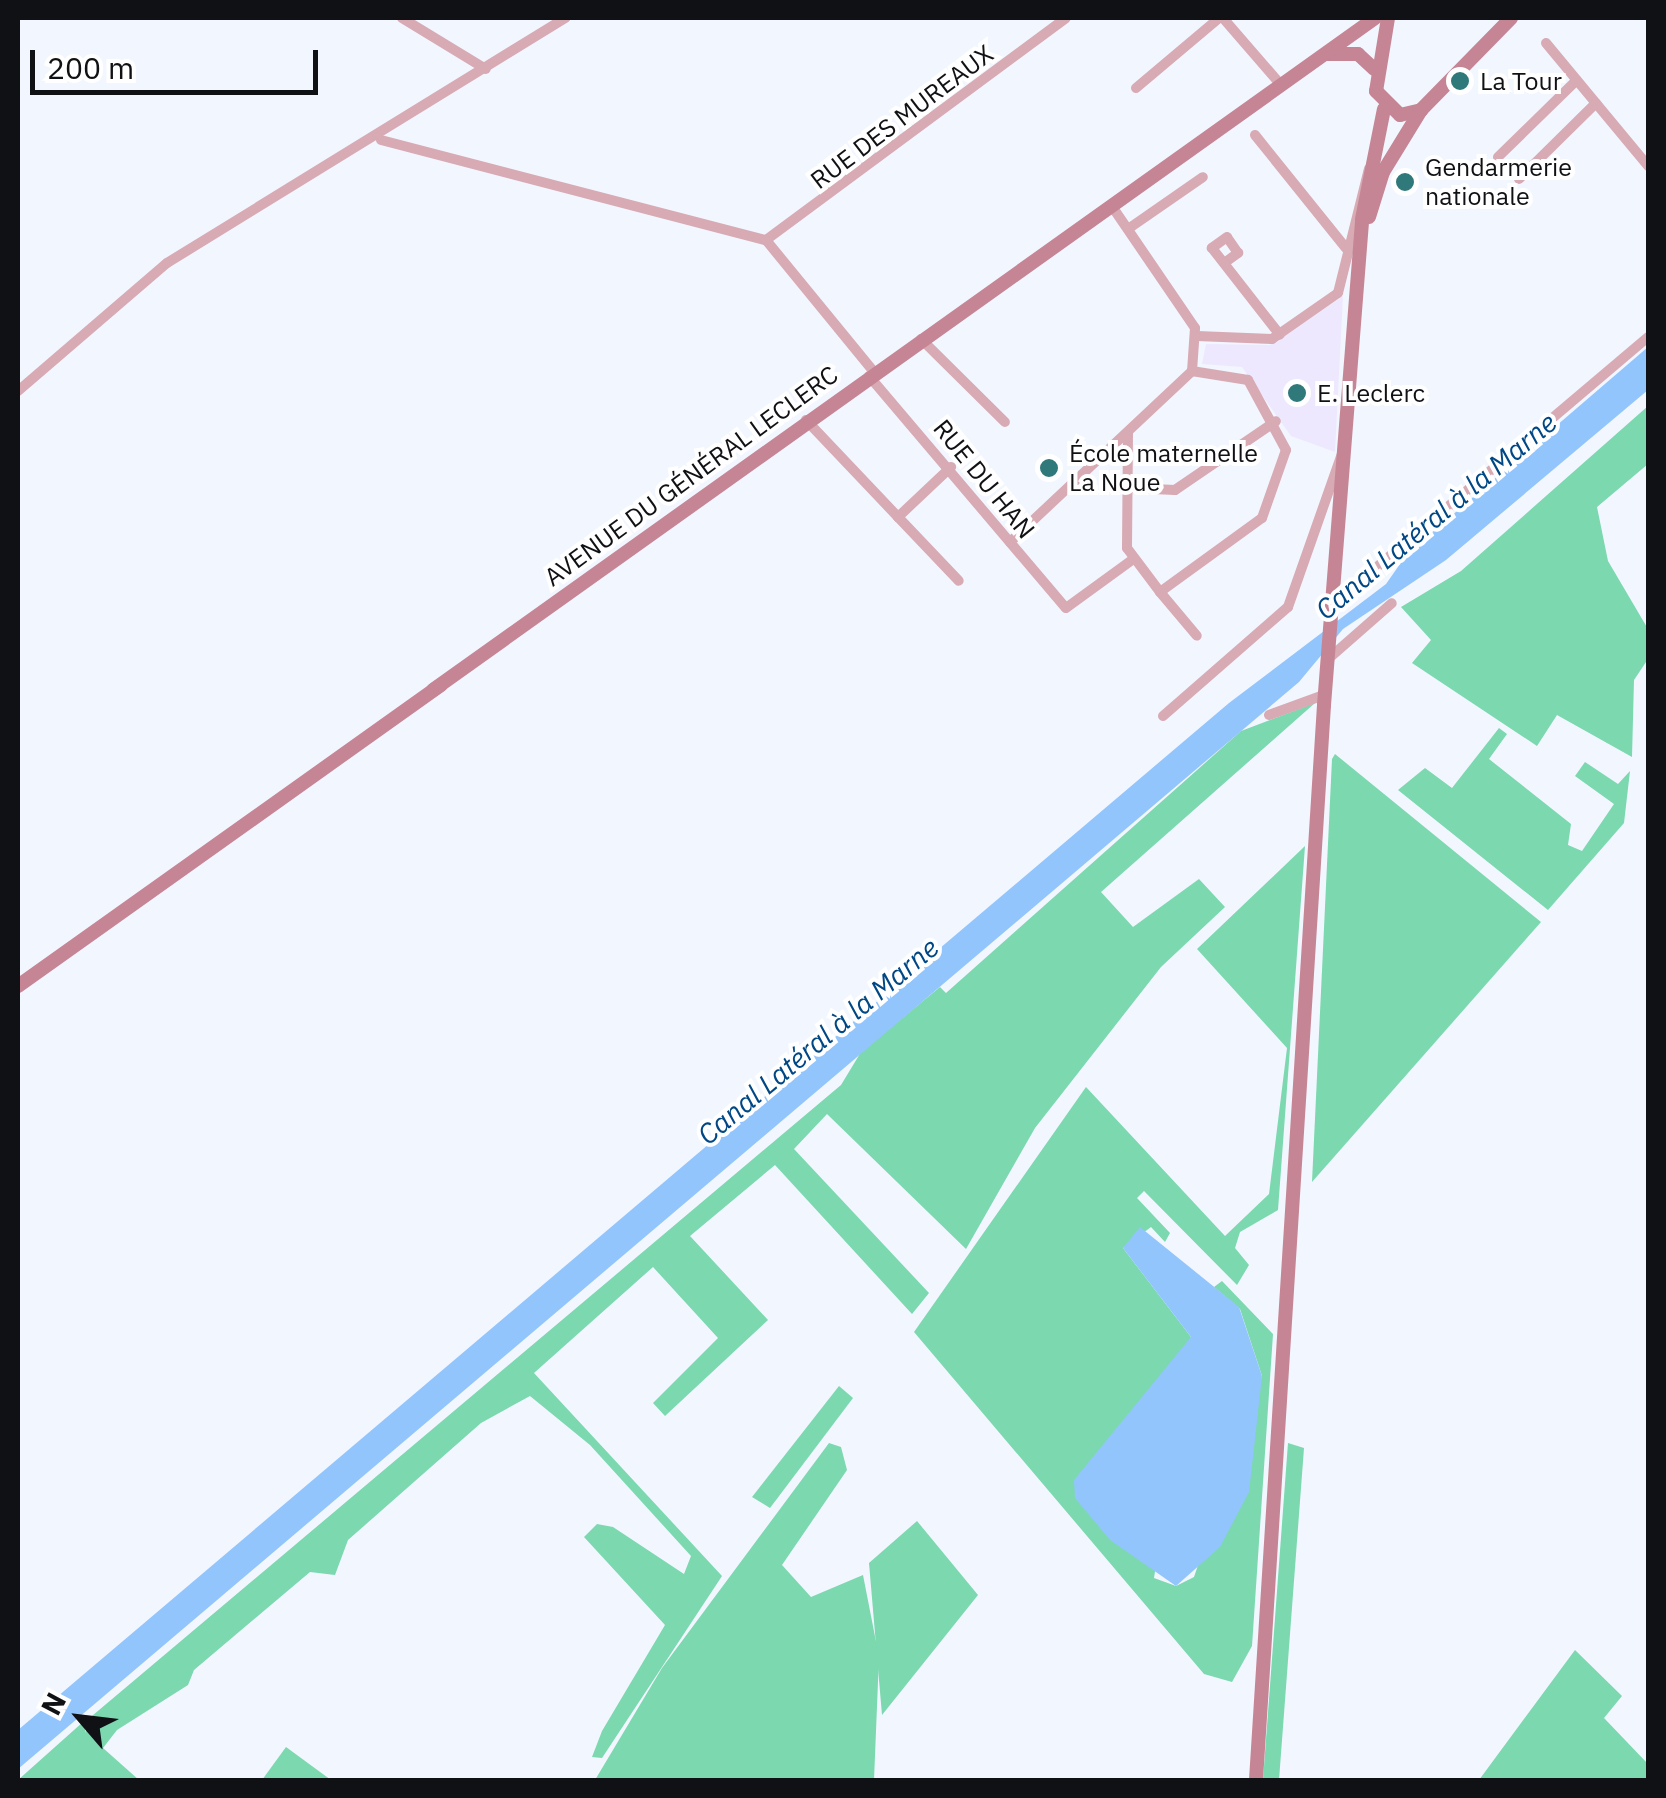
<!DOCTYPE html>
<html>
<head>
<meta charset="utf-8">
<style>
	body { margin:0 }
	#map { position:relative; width:1666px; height:1798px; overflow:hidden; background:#f2f6ff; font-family:"IBM Plex Sans",sans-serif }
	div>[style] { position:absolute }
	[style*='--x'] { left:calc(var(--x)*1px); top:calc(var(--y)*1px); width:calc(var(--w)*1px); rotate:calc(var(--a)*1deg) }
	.commercial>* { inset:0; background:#eee8fe }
	.green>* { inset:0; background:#7bd8af }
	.water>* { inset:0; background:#93c5fd }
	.minor>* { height:10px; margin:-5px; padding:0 5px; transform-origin:5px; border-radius:5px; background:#d7aab4 }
	.secondary>* { height:14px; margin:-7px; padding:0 7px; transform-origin:7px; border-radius:7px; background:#c58594 }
	.dots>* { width:28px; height:28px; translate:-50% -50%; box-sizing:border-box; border:5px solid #fff; border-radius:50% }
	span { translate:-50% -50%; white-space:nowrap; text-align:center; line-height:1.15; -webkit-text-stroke:8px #fff; paint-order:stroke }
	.poi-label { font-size:25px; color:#101114 }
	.left { translate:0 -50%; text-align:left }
	.street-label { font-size:25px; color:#101114 }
	.water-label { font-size:28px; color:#004885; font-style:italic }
	.frame { position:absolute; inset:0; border:20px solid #101114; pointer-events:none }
	.north { position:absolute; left:30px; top:1668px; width:100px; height:100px; -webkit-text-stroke:8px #fff; paint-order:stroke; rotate:298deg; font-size:28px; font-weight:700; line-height:40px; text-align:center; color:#101114 }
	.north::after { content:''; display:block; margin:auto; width:35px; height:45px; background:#101114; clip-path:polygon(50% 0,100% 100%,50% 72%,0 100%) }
	.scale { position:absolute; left:30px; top:50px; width:288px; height:45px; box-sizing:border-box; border:5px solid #101114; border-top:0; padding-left:12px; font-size:30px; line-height:35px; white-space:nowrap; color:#101114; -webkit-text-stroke:8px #fff; paint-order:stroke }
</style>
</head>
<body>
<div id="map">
	<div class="commercial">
		<i style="clip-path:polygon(1343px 296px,1335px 452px,1291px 436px,1242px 367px,1202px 364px,1206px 344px,1270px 345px)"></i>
	</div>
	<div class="green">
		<i style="clip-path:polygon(1648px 406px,1648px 464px,1597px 507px,1608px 561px,1648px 629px,1648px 659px,1634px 680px,1632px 757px,1557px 715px,1537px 746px,1412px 663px,1431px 640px,1401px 607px,1461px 571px)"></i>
		<i style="clip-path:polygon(1315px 703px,1101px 892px,1133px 927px,1199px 879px,1225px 907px,1161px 967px,1035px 1128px,966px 1249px,827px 1114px,794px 1149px,929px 1293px,912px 1314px,775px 1165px,690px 1236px,768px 1320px,665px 1416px,653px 1403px,718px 1338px,653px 1267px,534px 1373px,722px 1576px,602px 1758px,592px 1757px,602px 1731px,665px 1625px,584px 1537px,597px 1524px,613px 1527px,684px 1574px,691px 1556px,590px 1445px,530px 1396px,481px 1423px,348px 1540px,335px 1575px,310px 1572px,194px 1670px,188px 1685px,117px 1730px,103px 1748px,139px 1780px,18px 1780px,83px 1722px,86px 1733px,86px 1721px,841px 1085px,861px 1052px,940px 987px,946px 993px,1241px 731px)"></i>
		<i style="clip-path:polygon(1499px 728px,1507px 734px,1489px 759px,1571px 824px,1568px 845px,1582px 851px,1614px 804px,1575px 776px,1585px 762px,1618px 784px,1630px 771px,1624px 823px,1548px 910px,1398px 790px,1425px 768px,1452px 788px)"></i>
		<i style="clip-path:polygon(1335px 754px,1541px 922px,1312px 1182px,1332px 759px)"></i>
		<i style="clip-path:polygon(1305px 846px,1278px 1210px,1240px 1232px,1235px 1248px,1249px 1265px,1237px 1285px,1144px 1191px,1137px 1198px,1170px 1233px,1165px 1242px,1151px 1227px,1123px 1248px,1191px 1337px,1154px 1578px,1176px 1586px,1194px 1577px,1262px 1376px,1240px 1309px,1214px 1287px,1222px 1281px,1273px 1334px,1252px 1646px,1232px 1682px,1204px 1674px,914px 1332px,1086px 1087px,1225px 1236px,1269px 1194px,1287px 1048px,1197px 949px)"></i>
		<i style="clip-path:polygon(839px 1386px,853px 1398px,770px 1508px,752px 1497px)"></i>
		<i style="clip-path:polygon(829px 1443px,841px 1447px,847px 1470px,782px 1565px,811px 1597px,863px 1575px,879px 1657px,874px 1780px,595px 1780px,662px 1668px)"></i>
		<i style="clip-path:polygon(1288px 1443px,1304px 1448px,1279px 1780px,1263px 1780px)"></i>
		<i style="clip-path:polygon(917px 1521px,978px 1595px,882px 1715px,869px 1563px)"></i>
		<i style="clip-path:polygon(1575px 1650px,1622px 1696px,1604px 1718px,1648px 1764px,1648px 1780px,1479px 1780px)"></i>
		<i style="clip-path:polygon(286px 1747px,331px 1780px,262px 1780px)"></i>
	</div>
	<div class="water">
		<i style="clip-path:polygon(1648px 347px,1648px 390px,1446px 560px,1343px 629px,1299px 682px,18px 1769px,18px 1730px,1229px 703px,1386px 584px,1407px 554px)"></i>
		<i style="clip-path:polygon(1140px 1227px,1239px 1307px,1262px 1376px,1249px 1492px,1220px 1547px,1176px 1586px,1110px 1540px,1075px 1498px,1074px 1480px,1191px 1337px,1123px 1248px)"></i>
	</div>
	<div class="minor">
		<i style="--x:402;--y:18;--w:98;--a:31.3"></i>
		<i style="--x:1223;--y:18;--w:89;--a:49.1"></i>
		<i style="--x:1546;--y:43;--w:160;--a:50.3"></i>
		<i style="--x:1136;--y:88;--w:109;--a:-40.1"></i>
		<i style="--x:1255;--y:135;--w:145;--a:51.2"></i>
		<i style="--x:381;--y:140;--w:398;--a:14.6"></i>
		<i style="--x:1498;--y:157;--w:110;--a:-44.3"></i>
		<i style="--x:1519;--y:179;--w:108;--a:-44.6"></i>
		<i style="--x:1128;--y:229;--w:91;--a:-34.7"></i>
		<i style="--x:1227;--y:261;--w:14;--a:-36"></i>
		<i style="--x:1238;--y:253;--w:19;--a:-125"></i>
		<i style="--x:1227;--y:237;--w:19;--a:144"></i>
		<i style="--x:1212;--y:248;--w:110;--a:52"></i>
		<i style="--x:1197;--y:336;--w:75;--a:2.3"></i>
		<i style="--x:1272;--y:339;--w:80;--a:-34.9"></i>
		<i style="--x:1338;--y:293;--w:128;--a:-76"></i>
		<i style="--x:921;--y:339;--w:118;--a:44.7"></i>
		<i style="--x:874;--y:372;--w:171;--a:-129.3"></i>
		<i style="--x:766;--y:240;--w:373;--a:-36.5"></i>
		<i style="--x:869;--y:376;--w:304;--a:49.7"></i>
		<i style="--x:1066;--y:608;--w:82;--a:-36"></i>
		<i style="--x:18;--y:391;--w:196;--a:-40.7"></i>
		<i style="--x:167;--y:263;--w:468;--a:-31.6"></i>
		<i style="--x:806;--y:420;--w:134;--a:46.5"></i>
		<i style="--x:898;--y:517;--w:73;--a:-43.3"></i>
		<i style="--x:1128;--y:433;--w:115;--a:90.5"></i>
		<i style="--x:1127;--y:548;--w:55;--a:53.1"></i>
		<i style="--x:1160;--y:592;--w:126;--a:-36"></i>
		<i style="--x:1262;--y:518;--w:72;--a:-70.6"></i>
		<i style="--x:1286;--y:450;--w:80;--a:-118.5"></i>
		<i style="--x:1248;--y:380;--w:57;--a:-170.9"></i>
		<i style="--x:1132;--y:488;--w:43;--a:2.7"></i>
		<i style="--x:1175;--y:490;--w:122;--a:-34.3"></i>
		<i style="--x:898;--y:517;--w:88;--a:46.4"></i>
		<i style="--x:1010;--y:542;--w:250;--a:-43.2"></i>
		<i style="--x:1192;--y:371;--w:43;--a:-86"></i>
		<i style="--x:1195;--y:328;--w:149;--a:-124.3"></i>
		<i style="--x:1160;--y:592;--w:57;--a:49.9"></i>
		<i style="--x:1332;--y:605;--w:414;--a:-40.3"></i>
		<i style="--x:1327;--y:660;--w:86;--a:-41.2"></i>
		<i style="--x:1269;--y:715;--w:59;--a:-20"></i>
		<i style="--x:1163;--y:716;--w:166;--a:-41.1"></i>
		<i style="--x:1288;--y:607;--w:165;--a:-70.6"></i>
	</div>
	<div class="secondary">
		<i style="--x:1388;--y:18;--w:74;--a:99.3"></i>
		<i style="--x:1376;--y:91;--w:34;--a:45"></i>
		<i style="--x:1400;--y:115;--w:22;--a:-13"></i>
		<i style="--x:1421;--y:110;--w:129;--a:-45.6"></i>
		<i style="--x:1327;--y:54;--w:31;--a:0"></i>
		<i style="--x:1358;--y:54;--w:22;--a:43"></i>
		<i style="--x:1369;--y:217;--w:47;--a:-72.7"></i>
		<i style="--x:1383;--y:172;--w:73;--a:-58.5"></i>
		<i style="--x:433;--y:690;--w:1157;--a:-35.5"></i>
		<i style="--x:18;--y:986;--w:519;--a:-35.44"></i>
		<i style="--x:1256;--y:1780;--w:1077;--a:-86.38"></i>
		<i style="--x:1324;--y:705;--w:487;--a:-85.5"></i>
		<i style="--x:1362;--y:219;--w:112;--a:-78.7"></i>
	</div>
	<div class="dots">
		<i style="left:1460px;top:81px;background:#2f797b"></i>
		<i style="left:1405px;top:182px;background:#2f797b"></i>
		<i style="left:1297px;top:393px;background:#2f797b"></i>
		<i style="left:1049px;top:468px;background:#2f797b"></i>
	</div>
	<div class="poi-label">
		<span class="left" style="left:1480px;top:81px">La Tour</span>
		<span class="left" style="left:1425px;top:182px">Gendarmerie<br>nationale</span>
		<span class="left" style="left:1317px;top:393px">E. Leclerc</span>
		<span class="left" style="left:1069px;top:468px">École maternelle<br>La Noue</span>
	</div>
	<div class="street-label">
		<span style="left:902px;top:117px;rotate:-37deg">RUE DES MUREAUX</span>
		<span style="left:691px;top:476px;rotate:-36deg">AVENUE DU GÉNÉRAL LECLERC</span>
		<span style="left:984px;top:479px;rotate:51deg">RUE DU HAN</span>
	</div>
	<div class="water-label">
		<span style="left:1436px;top:516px;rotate:-40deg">Canal Latéral à la Marne</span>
		<span style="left:818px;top:1041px;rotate:-40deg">Canal Latéral à la Marne</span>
	</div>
	<div class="frame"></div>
	<div class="north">N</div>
	<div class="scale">200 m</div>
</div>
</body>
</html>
